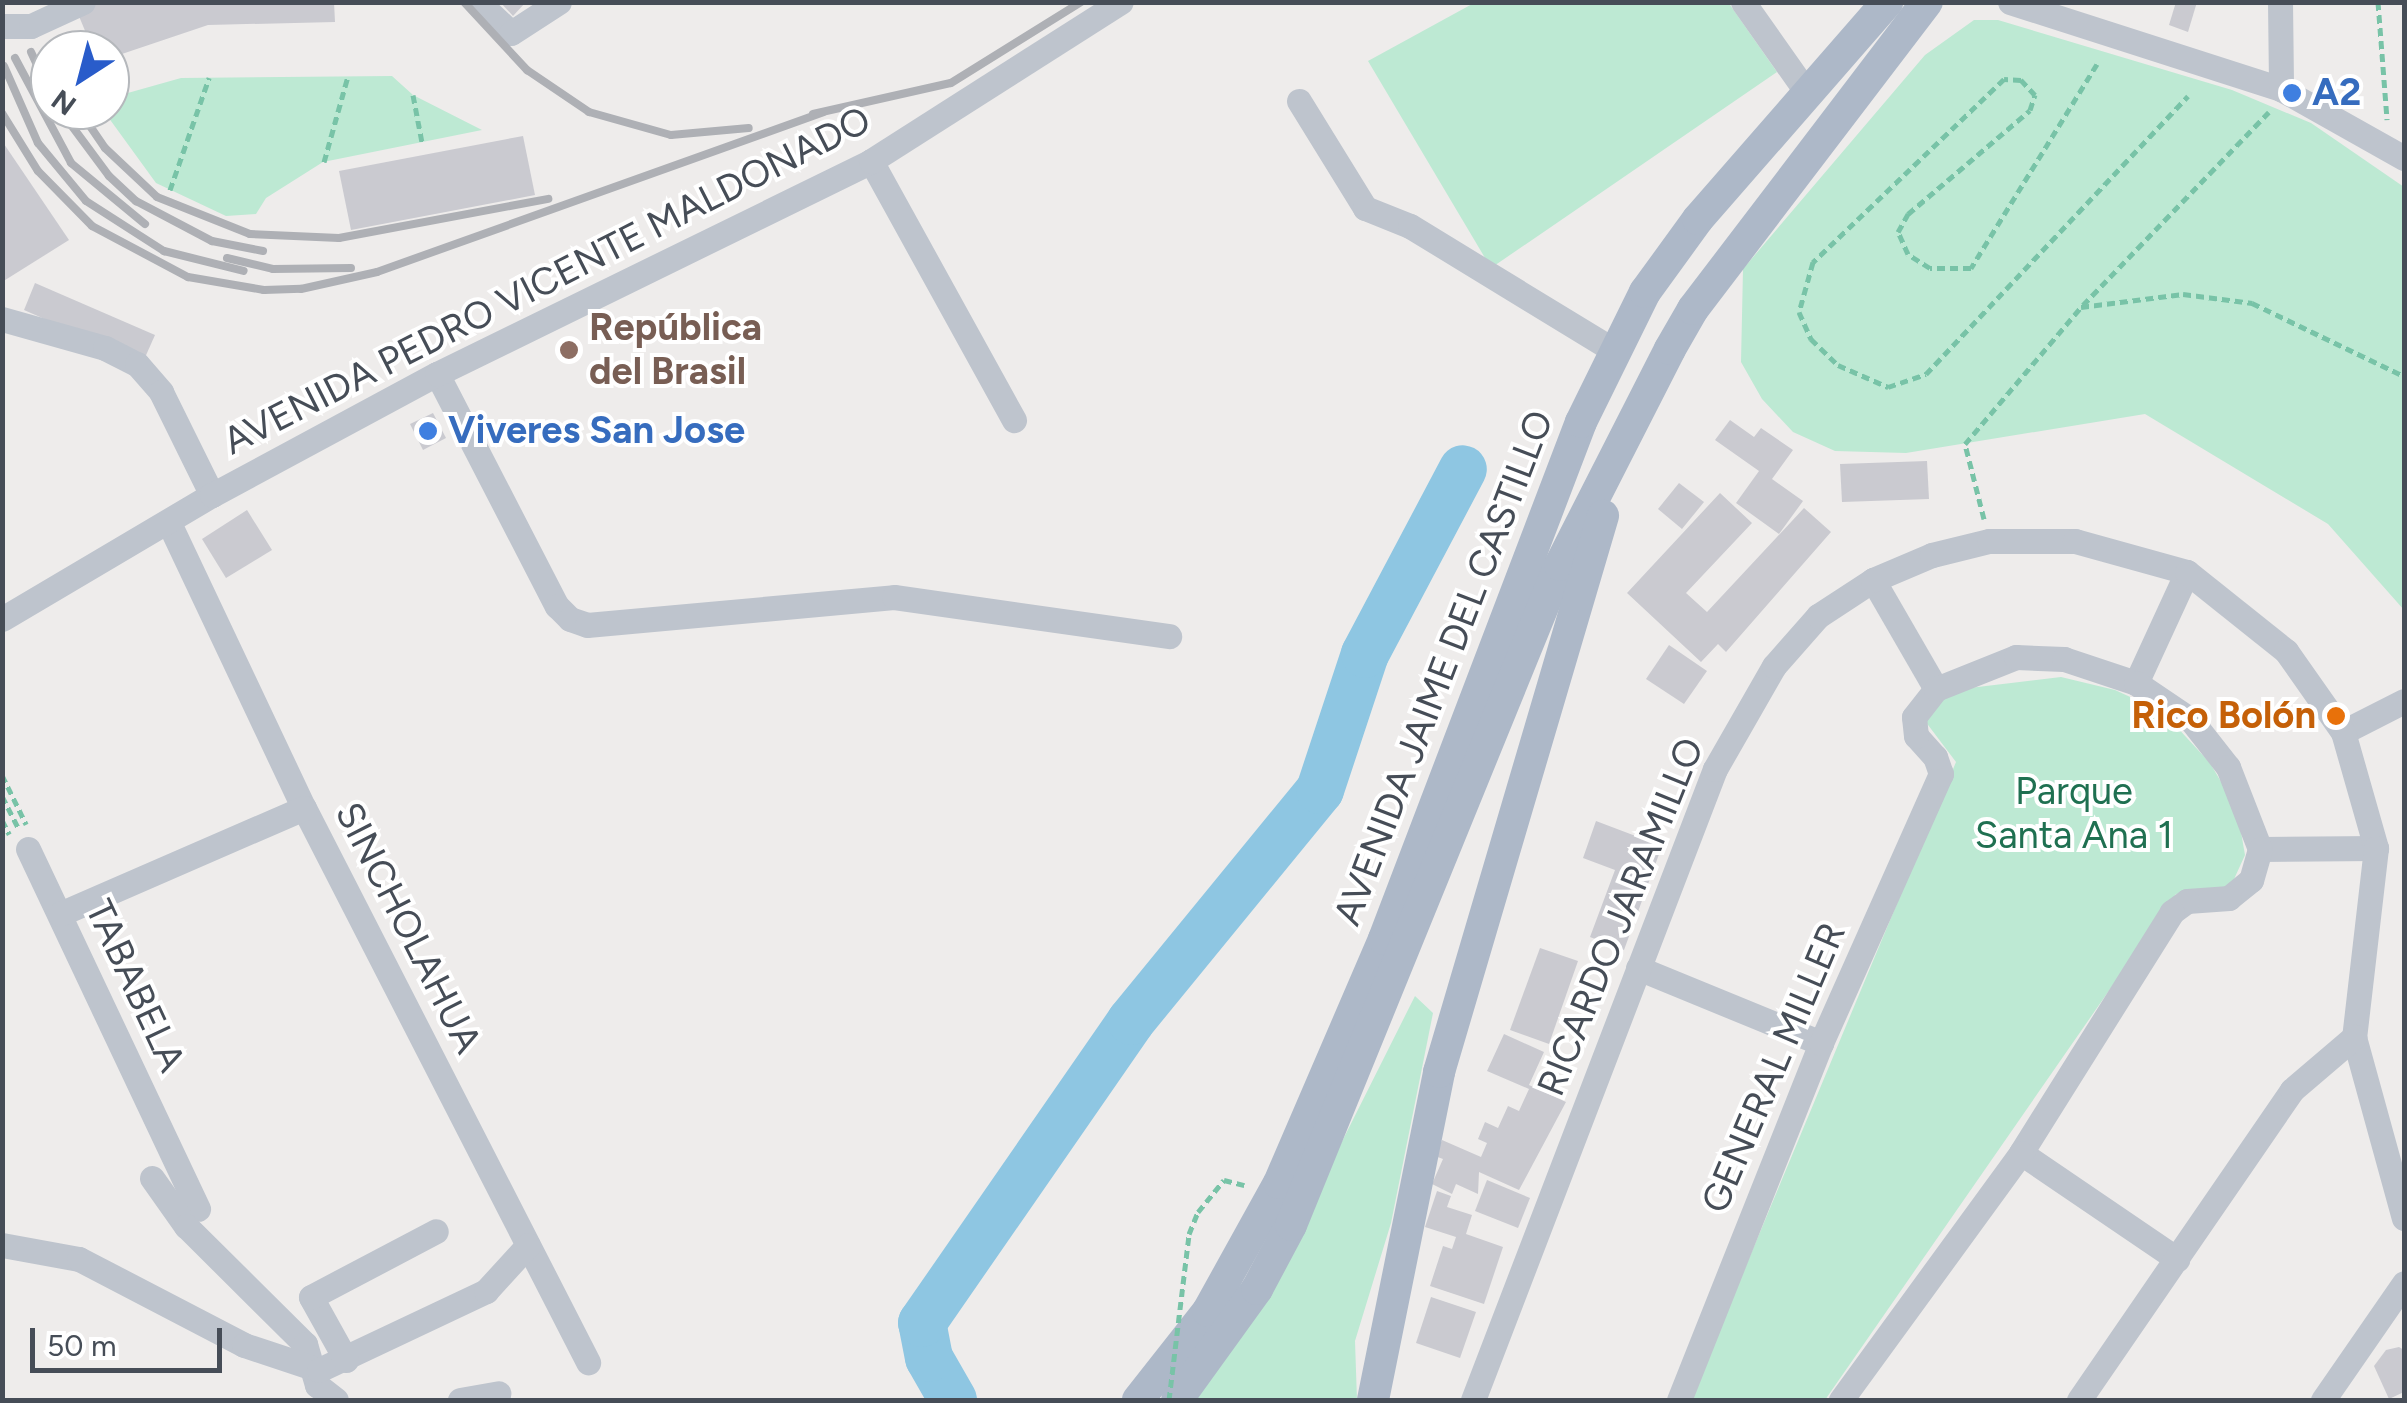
<!DOCTYPE html>
<html>
<head>
<meta charset="utf-8">
<style>
	body { margin:0 }
	#map { position:relative; width:2407px; height:1403px; overflow:hidden; background:#eeeceb; font-family:Figtree,sans-serif }
	div>[style] { position:absolute }
	[style*='--x'] { left:calc(var(--x)*1px); top:calc(var(--y)*1px); width:calc(var(--w)*1px); rotate:calc(var(--a)*1deg) }
	.green>* { inset:0; background:#bde9d3 }
	.river>* { height:48px; margin:-24px; padding:0 24px; transform-origin:24px; border-radius:24px; background:#8ec6e2 }
	.building>* { inset:0; background:#cacad0 }
	.path>* { height:5px; margin-top:-2.5px; transform-origin:0; background:repeating-linear-gradient(90deg,#78c3a7 0 8px,transparent 0 13px) }
	.minor>* { height:25px; margin:-12.5px; padding:0 12.5px; transform-origin:12.5px; border-radius:12.5px; background:#bec4cd }
	.major>* { height:32px; margin:-16px; padding:0 16px; transform-origin:16px; border-radius:16px; background:#adb8c8 }
	.rail>* { height:8px; margin:-4px; padding:0 4px; transform-origin:4px; border-radius:4px; background:#aeb0b5 }
	.path-bridge>* { height:5px; margin-top:-2.5px; transform-origin:0; background:repeating-linear-gradient(90deg,#78c3a7 0 8px,transparent 0 13px) }
	.dots>* { width:28px; height:28px; translate:-50% -50%; box-sizing:border-box; border:5px solid #fff; border-radius:50% }
	span { translate:-50% -50%; white-space:nowrap; text-align:center; line-height:1.15; -webkit-text-stroke:8px #fff; paint-order:stroke }
	.shop-label { font-size:38px; color:#366cbe; font-weight:700 }
	.left { translate:0 -50%; text-align:left }
	.street-label { font-size:38px; color:#464d57 }
	.education-label { font-size:38px; color:#785e54; font-weight:700 }
	.food-label { font-size:38px; color:#c56008; font-weight:700 }
	.right { translate:-100% -50%; text-align:right }
	.park-label { font-size:38px; color:#1f7051 }
	.frame { position:absolute; inset:0; border:5px solid #464d57; pointer-events:none }
	.north { position:absolute; left:30px; top:30px; width:100px; height:100px; box-sizing:border-box; background:#fff; border:2px solid #b5b8bc; border-radius:50%; rotate:216deg; font-size:28px; font-weight:700; line-height:40px; text-align:center; color:#464d57 }
	.north::after { content:''; display:block; margin:auto; width:35px; height:45px; background:#295cca; clip-path:polygon(50% 0,100% 100%,50% 72%,0 100%) }
	.scale { position:absolute; left:30px; top:1328px; width:192px; height:45px; box-sizing:border-box; border:5px solid #464d57; border-top:0; padding-left:12px; font-size:30px; line-height:35px; white-space:nowrap; color:#464d57; -webkit-text-stroke:8px #fff; paint-order:stroke }
</style>
</head>
<body>
<div id="map">
	<div class="green">
		<i style="clip-path:polygon(1728px 2px,1777px 72px,1491px 268px,1368px 61px,1474px 3px)"></i>
		<i style="clip-path:polygon(1974px 20px,1998px 20px,2232px 90px,2311px 123px,2404px 187px,2404px 610px,2328px 524px,2145px 414px,1906px 453px,1835px 451px,1793px 432px,1762px 399px,1741px 362px,1743px 269px,1925px 55px)"></i>
		<i style="clip-path:polygon(392px 76px,413px 95px,482px 130px,323px 162px,266px 198px,256px 214px,226px 216px,156px 183px,103px 110px,110px 110px,110px 98px,181px 78px)"></i>
		<i style="clip-path:polygon(2061px 677px,2115px 690px,2163px 712px,2210px 763px,2237px 809px,2245px 855px,2230px 888px,2176px 894px,1825px 1400px,1690px 1400px,1956px 762px,1919px 713px,1961px 689px)"></i>
		<i style="clip-path:polygon(1415px 996px,1433px 1013px,1391px 1223px,1355px 1341px,1357px 1400px,1187px 1400px,1262px 1301px)"></i>
	</div>
	<div class="river">
		<i style="--x:953;--y:1400;--w:48;--a:-119.7"></i>
		<i style="--x:929;--y:1358;--w:36;--a:-101"></i>
		<i style="--x:922;--y:1323;--w:367;--a:-55.3"></i>
		<i style="--x:1131;--y:1021;--w:298;--a:-50.7"></i>
		<i style="--x:1320;--y:790;--w:143;--a:-71.7"></i>
		<i style="--x:1365;--y:654;--w:209;--a:-62.1"></i>
	</div>
	<div class="building">
		<i style="clip-path:polygon(92px 2px,334px 2px,335px 22px,208px 25px,110px 58px,110px 50px,93px 50px,76px 9px)"></i>
		<i style="clip-path:polygon(500px 2px,526px 2px,513px 16px)"></i>
		<i style="clip-path:polygon(2176px 2px,2197px 2px,2188px 32px,2169px 25px)"></i>
		<i style="clip-path:polygon(523px 136px,535px 195px,351px 230px,339px 171px)"></i>
		<i style="clip-path:polygon(2px 141px,69px 240px,2px 282px)"></i>
		<i style="clip-path:polygon(35px 283px,155px 335px,143px 362px,24px 310px)"></i>
		<i style="clip-path:polygon(433px 413px,446px 438px,423px 450px,410px 424px)"></i>
		<i style="clip-path:polygon(1730px 420px,1754px 437px,1761px 428px,1793px 450px,1772px 479px,1803px 501px,1779px 534px,1736px 503px,1759px 471px,1715px 440px)"></i>
		<i style="clip-path:polygon(1927px 461px,1929px 499px,1842px 502px,1840px 464px)"></i>
		<i style="clip-path:polygon(1679px 483px,1704px 502px,1682px 529px,1658px 509px)"></i>
		<i style="clip-path:polygon(1720px 493px,1752px 523px,1686px 593px,1707px 612px,1804px 508px,1831px 532px,1726px 652px,1718px 644px,1701px 662px,1627px 593px)"></i>
		<i style="clip-path:polygon(247px 510px,272px 550px,226px 578px,202px 539px)"></i>
		<i style="clip-path:polygon(1669px 645px,1707px 671px,1684px 704px,1646px 679px)"></i>
		<i style="clip-path:polygon(1596px 821px,1662px 846px,1624px 950px,1590px 937px,1615px 870px,1583px 858px)"></i>
		<i style="clip-path:polygon(1540px 948px,1578px 961px,1549px 1044px,1510px 1030px)"></i>
		<i style="clip-path:polygon(1504px 1034px,1544px 1052px,1529px 1085px,1566px 1102px,1519px 1190px,1479px 1172px,1478px 1194px,1456px 1184px,1452px 1194px,1432px 1184px,1443px 1159px,1435px 1156px,1442px 1140px,1481px 1157px,1487px 1143px,1478px 1139px,1485px 1122px,1498px 1128px,1508px 1106px,1519px 1111px,1529px 1089px,1487px 1071px)"></i>
		<i style="clip-path:polygon(1487px 1180px,1530px 1198px,1518px 1228px,1475px 1211px)"></i>
		<i style="clip-path:polygon(1437px 1191px,1451px 1196px,1447px 1207px,1472px 1215px,1466px 1234px,1503px 1247px,1484px 1304px,1430px 1286px,1443px 1246px,1452px 1249px,1456px 1237px,1425px 1227px)"></i>
		<i style="clip-path:polygon(1431px 1297px,1476px 1312px,1460px 1358px,1416px 1343px)"></i>
		<i style="clip-path:polygon(2399px 1347px,2404px 1350px,2404px 1392px,2389px 1399px,2374px 1366px,2386px 1350px)"></i>
	</div>
	<div class="path">
		<i style="--x:2378;--y:2;--w:118;--a:85.6"></i>
		<i style="--x:2097;--y:64;--w:240;--a:121.7"></i>
		<i style="--x:1971;--y:268;--w:41;--a:180"></i>
		<i style="--x:1930;--y:268;--w:26;--a:-148"></i>
		<i style="--x:1908;--y:254;--w:24;--a:-114"></i>
		<i style="--x:1898;--y:232;--w:21;--a:-61"></i>
		<i style="--x:1908;--y:214;--w:160;--a:-40.4"></i>
		<i style="--x:2030;--y:110;--w:16;--a:-72"></i>
		<i style="--x:2035;--y:95;--w:21;--a:-133"></i>
		<i style="--x:2021;--y:80;--w:17;--a:-177"></i>
		<i style="--x:2004;--y:79;--w:265;--a:136.2"></i>
		<i style="--x:1813;--y:262;--w:52;--a:105.6"></i>
		<i style="--x:1799;--y:312;--w:30;--a:66"></i>
		<i style="--x:1811;--y:339;--w:37;--a:44"></i>
		<i style="--x:1838;--y:365;--w:55;--a:23.7"></i>
		<i style="--x:1888;--y:387;--w:40;--a:-18.9"></i>
		<i style="--x:1926;--y:374;--w:382;--a:-46.7"></i>
		<i style="--x:413;--y:95;--w:48;--a:79.2"></i>
		<i style="--x:324;--y:162;--w:89;--a:-74.4"></i>
		<i style="--x:170;--y:190;--w:119;--a:-70.8"></i>
		<i style="--x:2083;--y:305;--w:268;--a:-46.1"></i>
		<i style="--x:1984;--y:519;--w:77;--a:-104.2"></i>
		<i style="--x:1965;--y:444;--w:180;--a:-49.7"></i>
		<i style="--x:2081;--y:307;--w:103;--a:-7.3"></i>
		<i style="--x:2183;--y:294;--w:70;--a:7.4"></i>
		<i style="--x:2252;--y:303;--w:169;--a:25.7"></i>
		<i style="--x:2;--y:775;--w:55;--a:63.9"></i>
		<i style="--x:2;--y:796;--w:38;--a:63"></i>
		<i style="--x:2;--y:820;--w:16;--a:63"></i>
		<i style="--x:1198;--y:1212;--w:41;--a:-50.9"></i>
		<i style="--x:1224;--y:1180;--w:21;--a:14"></i>
	</div>
	<div class="minor">
		<i style="--x:478;--y:2;--w:45;--a:43.2"></i>
		<i style="--x:511;--y:33;--w:57;--a:-32.9"></i>
		<i style="--x:1743;--y:2;--w:113;--a:54.8"></i>
		<i style="--x:2010;--y:2;--w:285;--a:17.8"></i>
		<i style="--x:2281;--y:89;--w:141;--a:29.3"></i>
		<i style="--x:2280;--y:2;--w:87;--a:89.3"></i>
		<i style="--x:2;--y:26;--w:29;--a:0"></i>
		<i style="--x:31;--y:26;--w:57;--a:-24.8"></i>
		<i style="--x:1299;--y:101;--w:126;--a:58.3"></i>
		<i style="--x:1365;--y:208;--w:48;--a:21.8"></i>
		<i style="--x:1410;--y:226;--w:240;--a:31.4"></i>
		<i style="--x:871;--y:161;--w:296;--a:61.1"></i>
		<i style="--x:2;--y:319;--w:107;--a:15.7"></i>
		<i style="--x:105;--y:348;--w:36;--a:27"></i>
		<i style="--x:137;--y:364;--w:37;--a:49"></i>
		<i style="--x:161;--y:392;--w:115;--a:63.7"></i>
		<i style="--x:437;--y:374;--w:261;--a:62.7"></i>
		<i style="--x:557;--y:606;--w:18;--a:45"></i>
		<i style="--x:570;--y:619;--w:18;--a:19"></i>
		<i style="--x:587;--y:625;--w:308;--a:-5.2"></i>
		<i style="--x:894;--y:597;--w:278;--a:8.1"></i>
		<i style="--x:169;--y:523;--w:315;--a:64.7"></i>
		<i style="--x:304;--y:808;--w:623;--a:62.86"></i>
		<i style="--x:1873;--y:580;--w:126;--a:60"></i>
		<i style="--x:2;--y:619;--w:244;--a:-30.6"></i>
		<i style="--x:212;--y:495;--w:255;--a:-28.3"></i>
		<i style="--x:437;--y:374;--w:483;--a:-26.1"></i>
		<i style="--x:871;--y:161;--w:296;--a:-32.5"></i>
		<i style="--x:2136;--y:683;--w:122;--a:-65.3"></i>
		<i style="--x:2343;--y:732;--w:68;--a:-26.9"></i>
		<i style="--x:28;--y:849;--w:398;--a:64.7"></i>
		<i style="--x:2260;--y:849;--w:116;--a:-0.5"></i>
		<i style="--x:60;--y:914;--w:266;--a:-23.5"></i>
		<i style="--x:1638;--y:968;--w:198;--a:22.3"></i>
		<i style="--x:2021;--y:1153;--w:189;--a:34.2"></i>
		<i style="--x:152;--y:1178;--w:59;--a:54.7"></i>
		<i style="--x:186;--y:1226;--w:168;--a:44.8"></i>
		<i style="--x:305;--y:1344;--w:43;--a:73.7"></i>
		<i style="--x:317;--y:1385;--w:24;--a:38"></i>
		<i style="--x:2;--y:1245;--w:78;--a:10.3"></i>
		<i style="--x:79;--y:1259;--w:186;--a:27.5"></i>
		<i style="--x:244;--y:1345;--w:79;--a:18.4"></i>
		<i style="--x:319;--y:1370;--w:185;--a:-25.3"></i>
		<i style="--x:486;--y:1291;--w:62;--a:-47.6"></i>
		<i style="--x:346;--y:1360;--w:72;--a:-119.1"></i>
		<i style="--x:311;--y:1297;--w:141;--a:-27.8"></i>
		<i style="--x:460;--y:1400;--w:39;--a:-10"></i>
		<i style="--x:1473;--y:1400;--w:676;--a:-69.02"></i>
		<i style="--x:1715;--y:769;--w:119;--a:-60.2"></i>
		<i style="--x:1774;--y:666;--w:67;--a:-48.7"></i>
		<i style="--x:1818;--y:616;--w:66;--a:-33.2"></i>
		<i style="--x:1873;--y:580;--w:64;--a:-23"></i>
		<i style="--x:1932;--y:555;--w:59;--a:-13.8"></i>
		<i style="--x:1989;--y:541;--w:86;--a:0"></i>
		<i style="--x:2075;--y:541;--w:116;--a:15.5"></i>
		<i style="--x:2187;--y:572;--w:127;--a:38.6"></i>
		<i style="--x:2286;--y:651;--w:99;--a:54.9"></i>
		<i style="--x:2343;--y:732;--w:121;--a:74.1"></i>
		<i style="--x:2376;--y:848;--w:190;--a:96.6"></i>
		<i style="--x:2354;--y:1037;--w:188;--a:74.6"></i>
		<i style="--x:1679;--y:1400;--w:384;--a:-68.3"></i>
		<i style="--x:1821;--y:1043;--w:295;--a:-66"></i>
		<i style="--x:1941;--y:774;--w:18;--a:-109"></i>
		<i style="--x:1935;--y:757;--w:28;--a:-132"></i>
		<i style="--x:1916;--y:736;--w:19;--a:-96"></i>
		<i style="--x:1914;--y:717;--w:36;--a:-52"></i>
		<i style="--x:1936;--y:689;--w:86;--a:-21.8"></i>
		<i style="--x:2016;--y:657;--w:48;--a:2.4"></i>
		<i style="--x:2064;--y:659;--w:76;--a:18.4"></i>
		<i style="--x:2136;--y:683;--w:66;--a:33.9"></i>
		<i style="--x:2191;--y:720;--w:60;--a:51.8"></i>
		<i style="--x:2228;--y:767;--w:88;--a:68.7"></i>
		<i style="--x:2260;--y:849;--w:32;--a:106"></i>
		<i style="--x:2251;--y:880;--w:28;--a:141"></i>
		<i style="--x:2229;--y:898;--w:42;--a:175.9"></i>
		<i style="--x:2187;--y:901;--w:19;--a:144"></i>
		<i style="--x:2172;--y:912;--w:284;--a:122.1"></i>
		<i style="--x:2021;--y:1153;--w:306;--a:126.1"></i>
		<i style="--x:2079;--y:1400;--w:376;--a:-55.5"></i>
		<i style="--x:2292;--y:1090;--w:82;--a:-40.5"></i>
		<i style="--x:2323;--y:1400;--w:142;--a:-55.3"></i>
	</div>
	<div class="major">
		<i style="--x:1138;--y:1400;--w:113;--a:-51.8"></i>
		<i style="--x:1208;--y:1311;--w:146;--a:-61"></i>
		<i style="--x:1279;--y:1183;--w:266;--a:-66.7"></i>
		<i style="--x:1384;--y:939;--w:553;--a:-69.14"></i>
		<i style="--x:1581;--y:422;--w:145;--a:-63.8"></i>
		<i style="--x:1645;--y:292;--w:90;--a:-54"></i>
		<i style="--x:1698;--y:219;--w:288;--a:-48.9"></i>
		<i style="--x:1177;--y:1400;--w:137;--a:-54.2"></i>
		<i style="--x:1257;--y:1289;--w:72;--a:-62"></i>
		<i style="--x:1291;--y:1225;--w:713;--a:-67.83"></i>
		<i style="--x:1560;--y:565;--w:242;--a:-63"></i>
		<i style="--x:1670;--y:349;--w:46;--a:-60.1"></i>
		<i style="--x:1693;--y:309;--w:386;--a:-52.7"></i>
		<i style="--x:1373;--y:1400;--w:335;--a:-78.6"></i>
		<i style="--x:1439;--y:1072;--w:580;--a:-73.57"></i>
	</div>
	<div class="rail">
		<i style="--x:464;--y:2;--w:93;--a:47.2"></i>
		<i style="--x:527;--y:70;--w:75;--a:34.1"></i>
		<i style="--x:589;--y:112;--w:85;--a:15.7"></i>
		<i style="--x:671;--y:135;--w:78;--a:-5.1"></i>
		<i style="--x:31;--y:52;--w:45;--a:65.1"></i>
		<i style="--x:15;--y:58;--w:119;--a:61.9"></i>
		<i style="--x:71;--y:163;--w:96;--a:39.5"></i>
		<i style="--x:4;--y:66;--w:84;--a:66.2"></i>
		<i style="--x:38;--y:143;--w:75;--a:50.4"></i>
		<i style="--x:86;--y:201;--w:93;--a:32.7"></i>
		<i style="--x:164;--y:251;--w:82;--a:14"></i>
		<i style="--x:60;--y:110;--w:82;--a:53.4"></i>
		<i style="--x:109;--y:176;--w:37;--a:43"></i>
		<i style="--x:136;--y:201;--w:86;--a:27.8"></i>
		<i style="--x:212;--y:241;--w:52;--a:11.1"></i>
		<i style="--x:79;--y:110;--w:46;--a:55.6"></i>
		<i style="--x:105;--y:148;--w:71;--a:43.3"></i>
		<i style="--x:157;--y:197;--w:100;--a:21.7"></i>
		<i style="--x:250;--y:234;--w:89;--a:2.6"></i>
		<i style="--x:339;--y:238;--w:213;--a:-10.6"></i>
		<i style="--x:2;--y:113;--w:68;--a:58.2"></i>
		<i style="--x:38;--y:171;--w:77;--a:45.5"></i>
		<i style="--x:92;--y:226;--w:109;--a:28"></i>
		<i style="--x:188;--y:277;--w:77;--a:9.7"></i>
		<i style="--x:264;--y:290;--w:37;--a:-2"></i>
		<i style="--x:301;--y:289;--w:78;--a:-12.6"></i>
		<i style="--x:377;--y:272;--w:474;--a:-19.7"></i>
		<i style="--x:813;--y:114;--w:141;--a:-12.7"></i>
		<i style="--x:951;--y:83;--w:153;--a:-31.9"></i>
		<i style="--x:227;--y:258;--w:47;--a:13.4"></i>
		<i style="--x:273;--y:269;--w:78;--a:-0.7"></i>
	</div>
	<div class="path-bridge">
		<i style="--x:1169;--y:1400;--w:167;--a:-83.1"></i>
		<i style="--x:1189;--y:1234;--w:24;--a:-68"></i>
	</div>
	<div class="dots">
		<i style="left:2292px;top:93px;background:#3f7fe0"></i>
		<i style="left:569px;top:350px;background:#8d6e63"></i>
		<i style="left:428px;top:431px;background:#3f7fe0"></i>
		<i style="left:2336px;top:716px;background:#e8710a"></i>
	</div>
	<div class="shop-label">
		<span class="left" style="left:2312px;top:93px">A2</span>
		<span class="left" style="left:448px;top:431px">Viveres San Jose</span>
	</div>
	<div class="street-label">
		<span style="left:547px;top:281px;rotate:-27deg">AVENIDA PEDRO VICENTE MALDONADO</span>
		<span style="left:1444px;top:668px;rotate:-69deg">AVENIDA JAIME DEL CASTILLO</span>
		<span style="left:1621px;top:917px;rotate:-68deg">RICARDO JARAMILLO</span>
		<span style="left:408px;top:928px;rotate:63deg">SINCHOLAHUA</span>
		<span style="left:135px;top:986px;rotate:65deg">TABABELA</span>
		<span style="left:1774px;top:1068px;rotate:-67deg">GENERAL MILLER</span>
	</div>
	<div class="education-label">
		<span class="left" style="left:589px;top:350px">República<br>del Brasil</span>
	</div>
	<div class="food-label">
		<span class="right" style="left:2316px;top:716px">Rico Bolón</span>
	</div>
	<div class="park-label">
		<span style="left:2074px;top:814px">Parque<br>Santa Ana 1</span>
	</div>
	<div class="frame"></div>
	<div class="north">N</div>
	<div class="scale">50 m</div>
</div>
</body>
</html>
